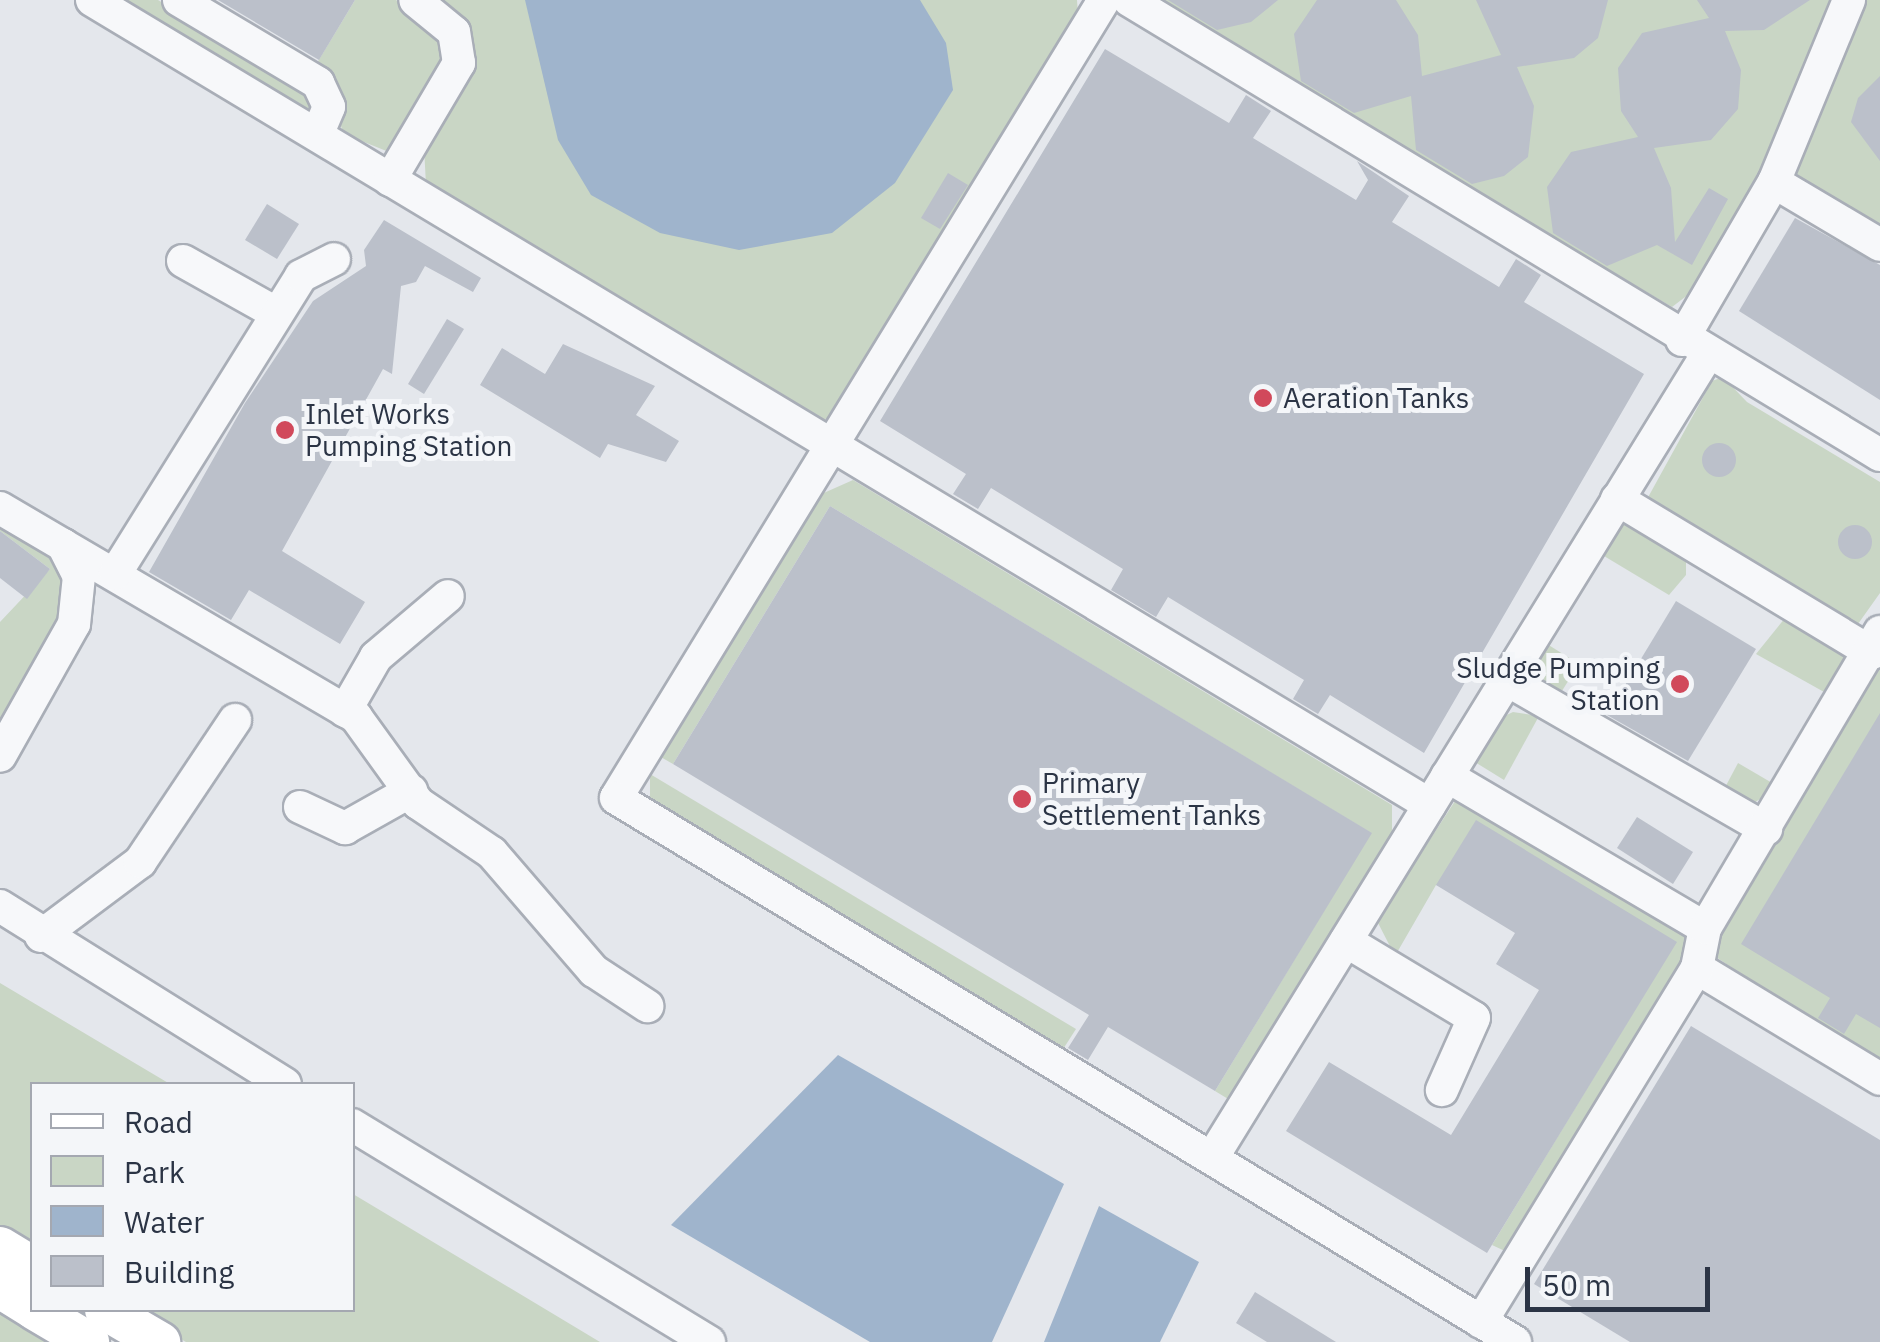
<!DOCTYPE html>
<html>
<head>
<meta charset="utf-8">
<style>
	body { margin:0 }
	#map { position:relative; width:1880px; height:1342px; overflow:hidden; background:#e4e7ec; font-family:"IBM Plex Sans",sans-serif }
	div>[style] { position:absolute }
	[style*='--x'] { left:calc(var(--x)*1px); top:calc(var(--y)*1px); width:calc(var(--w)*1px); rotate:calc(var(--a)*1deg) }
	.green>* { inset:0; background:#c9d6c5 }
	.water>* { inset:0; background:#9fb4cc }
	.building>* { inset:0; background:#bbc0ca }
	.round { border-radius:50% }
	.roads { filter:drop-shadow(2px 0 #a9aeb7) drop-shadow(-2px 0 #a9aeb7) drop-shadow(0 2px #a9aeb7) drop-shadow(0 -2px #a9aeb7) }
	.minor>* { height:32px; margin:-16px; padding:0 16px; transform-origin:16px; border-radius:16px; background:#f7f8fa }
	.major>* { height:40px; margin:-20px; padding:0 20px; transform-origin:20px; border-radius:20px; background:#fff }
	.dots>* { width:28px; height:28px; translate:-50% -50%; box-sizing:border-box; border:5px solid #f4f6f9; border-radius:50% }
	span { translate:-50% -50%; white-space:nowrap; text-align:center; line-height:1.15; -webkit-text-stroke:10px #f4f6f9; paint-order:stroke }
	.poi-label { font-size:28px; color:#2b3445 }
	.left { translate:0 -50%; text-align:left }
	.right { translate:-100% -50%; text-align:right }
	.legend { position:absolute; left:30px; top:1082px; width:325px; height:230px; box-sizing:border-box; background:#f4f6f9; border:2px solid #a4a8b1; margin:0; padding:12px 18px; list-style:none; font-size:30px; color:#2b3445 }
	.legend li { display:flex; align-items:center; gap:20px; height:50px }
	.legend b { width:50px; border:2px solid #a4a8b1 }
	.scale { position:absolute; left:1525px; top:1267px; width:185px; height:45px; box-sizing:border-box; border:5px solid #2b3445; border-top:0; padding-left:12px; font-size:30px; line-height:35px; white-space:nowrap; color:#2b3445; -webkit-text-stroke:8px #f4f6f9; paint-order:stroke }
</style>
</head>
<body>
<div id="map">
	<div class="green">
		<i style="clip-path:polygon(115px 0,158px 0,311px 92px,313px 105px,304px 111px)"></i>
		<i style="clip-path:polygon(355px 0,396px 0,450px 46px,389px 152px,344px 134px,317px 63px)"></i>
		<i style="clip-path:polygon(439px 0,1077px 0,1078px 15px,831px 418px,818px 420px,426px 185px,424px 147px,461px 20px)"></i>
		<i style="clip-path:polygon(1149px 0,1840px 0,1765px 171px,1697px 288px,1672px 307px)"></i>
		<i style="clip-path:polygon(1861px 0,1880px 0,1880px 237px,1793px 171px)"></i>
		<i style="clip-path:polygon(1723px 377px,1747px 402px,1880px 482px,1880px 593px,1858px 624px,1646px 501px,1712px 381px)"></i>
		<i style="clip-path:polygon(853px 480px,1392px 805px,1392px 837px,1233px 1102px,1215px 1091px,1371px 833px,830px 506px,673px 764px,659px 756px,817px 496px)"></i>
		<i style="clip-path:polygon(0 518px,53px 549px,67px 603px,0 741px,0 622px,50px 569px,0 531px)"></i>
		<i style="clip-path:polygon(1626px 522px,1686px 556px,1686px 575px,1669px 595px,1594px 550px)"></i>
		<i style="clip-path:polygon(1785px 618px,1843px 656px,1847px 668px,1833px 697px,1756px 654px)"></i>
		<i style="clip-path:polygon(1539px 639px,1579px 664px,1560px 694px,1535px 672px)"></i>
		<i style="clip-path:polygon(1880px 668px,1880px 1070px,1716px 957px,1721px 931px)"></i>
		<i style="clip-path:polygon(1513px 712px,1539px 716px,1504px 780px,1470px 759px,1494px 721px)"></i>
		<i style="clip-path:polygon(1738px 763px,1779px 787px,1749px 806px,1721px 795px)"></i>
		<i style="clip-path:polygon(650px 774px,1076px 1029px,1058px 1057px,650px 802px)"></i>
		<i style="clip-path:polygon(1457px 798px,1687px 930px,1691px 951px,1507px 1252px,1492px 1245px,1676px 942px,1436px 885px,1395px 956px,1377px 921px)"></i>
		<i style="clip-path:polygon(0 983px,170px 1084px,32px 1084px,32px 1249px,0 1230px)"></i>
		<i style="clip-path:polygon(353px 1194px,600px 1342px,186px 1342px,132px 1310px,352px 1310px)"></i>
		<i style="clip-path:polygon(0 1311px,52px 1342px,0 1342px)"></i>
	</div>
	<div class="water">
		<i style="clip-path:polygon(525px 0,920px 0,946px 43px,953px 90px,895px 183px,832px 233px,739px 250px,660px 233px,591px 195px,558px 140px)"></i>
		<i style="clip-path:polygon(838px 1055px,1064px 1184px,992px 1342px,870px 1342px,671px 1225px)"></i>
		<i style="clip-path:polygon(1099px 1206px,1199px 1262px,1160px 1342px,1044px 1342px)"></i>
	</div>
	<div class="building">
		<i style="clip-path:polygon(218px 0,355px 0,319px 60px)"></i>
		<i style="clip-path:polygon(1168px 0,1278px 0,1251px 22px,1217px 30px)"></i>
		<i style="clip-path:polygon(1317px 0,1396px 0,1418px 35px,1422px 76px,1501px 55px,1476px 0,1608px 0,1598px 38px,1574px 58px,1517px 67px,1534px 106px,1528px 157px,1504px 176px,1472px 184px,1416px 150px,1411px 96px,1354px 113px,1301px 81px,1294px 34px)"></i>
		<i style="clip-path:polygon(1697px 0,1810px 0,1764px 30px,1725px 31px,1741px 70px,1738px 109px,1711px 140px,1654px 148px,1671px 188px,1675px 242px,1709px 188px,1728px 199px,1692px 265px,1657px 245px,1607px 266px,1553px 233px,1547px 187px,1571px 152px,1638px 137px,1621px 111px,1618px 68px,1642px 33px,1709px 18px)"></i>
		<i style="clip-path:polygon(1105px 49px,1229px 123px,1246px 95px,1271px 111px,1253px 138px,1356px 200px,1368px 180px,1357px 161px,1409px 196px,1392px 222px,1499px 287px,1516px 259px,1541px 275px,1524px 302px,1644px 374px,1424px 753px,1330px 695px,1318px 714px,1293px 699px,1304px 680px,1168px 597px,1156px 617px,1111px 590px,1123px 569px,991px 488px,978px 509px,953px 494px,966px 474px,880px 421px)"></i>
		<i style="clip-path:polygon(1880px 76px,1880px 161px,1851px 122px,1858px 98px)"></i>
		<i style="clip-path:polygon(948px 173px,968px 185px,940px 229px,921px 218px)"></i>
		<i style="clip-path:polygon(267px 204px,299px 224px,277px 259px,245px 240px)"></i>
		<i style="clip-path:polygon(1795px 218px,1880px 265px,1880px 400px,1739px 311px)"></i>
		<i style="clip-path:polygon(384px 220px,481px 278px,473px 292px,425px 266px,416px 282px,401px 286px,392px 374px,383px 369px,282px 551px,365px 602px,340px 644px,249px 590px,231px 620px,149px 572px,245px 403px,313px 301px,366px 266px,364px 250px)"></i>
		<i style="clip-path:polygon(447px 319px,464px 329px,424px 394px,408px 384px)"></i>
		<i style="clip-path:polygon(563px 344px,655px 386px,636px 415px,679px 441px,666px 462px,608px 444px,600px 458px,480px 385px,502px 348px,545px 374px)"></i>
		<i class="round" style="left:1702px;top:443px;width:34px;height:34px"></i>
		<i style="clip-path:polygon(830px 506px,1372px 833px,1215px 1091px,1108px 1027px,1088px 1060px,1068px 1048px,1089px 1015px,673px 764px)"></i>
		<i class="round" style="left:1838px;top:525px;width:34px;height:34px"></i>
		<i style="clip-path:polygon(0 531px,50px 569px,27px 599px,0 578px)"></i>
		<i style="clip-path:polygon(1676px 601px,1756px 649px,1688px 761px,1607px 715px)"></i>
		<i style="clip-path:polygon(1880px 713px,1880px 1028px,1856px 1014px,1844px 1034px,1818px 1018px,1830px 998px,1741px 944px)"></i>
		<i style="clip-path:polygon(1637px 817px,1693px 852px,1673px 884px,1617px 848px)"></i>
		<i style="clip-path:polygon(1476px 820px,1677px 942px,1487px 1253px,1286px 1131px,1329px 1062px,1451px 1135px,1539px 990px,1496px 964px,1515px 933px,1436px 885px)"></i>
		<i style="clip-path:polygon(1691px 1026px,1880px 1140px,1880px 1342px,1630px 1342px,1534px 1284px)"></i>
		<i style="clip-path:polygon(1255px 1292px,1336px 1342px,1267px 1342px,1236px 1323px)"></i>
	</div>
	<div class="roads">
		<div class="minor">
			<i style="--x:92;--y:0;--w:1561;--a:31.03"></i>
			<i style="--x:179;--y:0;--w:162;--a:30.8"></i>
			<i style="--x:318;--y:83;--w:26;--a:65"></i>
			<i style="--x:329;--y:107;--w:30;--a:113"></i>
			<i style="--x:1104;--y:0;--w:935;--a:121.45"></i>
			<i style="--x:616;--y:798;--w:1051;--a:31.18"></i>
			<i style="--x:1129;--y:0;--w:878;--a:31.21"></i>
			<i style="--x:390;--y:180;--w:136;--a:-59.5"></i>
			<i style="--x:459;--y:63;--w:31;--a:-99"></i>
			<i style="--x:454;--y:32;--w:50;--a:-140.6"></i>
			<i style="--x:1774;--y:182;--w:123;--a:30.7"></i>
			<i style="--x:183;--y:261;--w:107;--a:29.2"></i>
			<i style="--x:1682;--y:340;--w:183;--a:-59.8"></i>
			<i style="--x:1774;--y:182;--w:197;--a:-67.6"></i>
			<i style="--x:1617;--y:499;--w:298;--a:31.1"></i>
			<i style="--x:0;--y:508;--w:73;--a:30.4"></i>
			<i style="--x:63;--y:545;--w:35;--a:63"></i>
			<i style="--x:79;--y:576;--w:48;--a:95.9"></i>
			<i style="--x:74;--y:624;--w:151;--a:119.3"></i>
			<i style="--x:63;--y:545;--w:340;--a:30.4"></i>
			<i style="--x:356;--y:717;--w:106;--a:54.2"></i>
			<i style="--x:418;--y:803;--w:89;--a:34"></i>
			<i style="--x:492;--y:853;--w:156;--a:49.2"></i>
			<i style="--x:594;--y:971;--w:64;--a:33.4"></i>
			<i style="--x:115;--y:574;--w:351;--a:-58"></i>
			<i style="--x:301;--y:276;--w:37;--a:-27"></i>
			<i style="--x:1507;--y:680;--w:299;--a:29.9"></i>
			<i style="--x:345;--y:711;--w:62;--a:-60.1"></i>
			<i style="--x:376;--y:657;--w:94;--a:-40.3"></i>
			<i style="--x:1447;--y:776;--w:299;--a:30.5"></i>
			<i style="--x:300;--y:807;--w:50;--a:25"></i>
			<i style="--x:345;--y:828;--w:76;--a:-29.3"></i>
			<i style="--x:0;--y:906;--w:336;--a:32"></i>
			<i style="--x:41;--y:936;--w:124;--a:-36.8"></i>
			<i style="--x:140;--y:862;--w:171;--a:-56.2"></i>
			<i style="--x:1346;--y:941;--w:149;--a:31"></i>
			<i style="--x:1474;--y:1018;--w:79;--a:114"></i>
			<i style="--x:1697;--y:968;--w:214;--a:31.2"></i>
			<i style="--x:352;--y:1125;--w:418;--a:31.3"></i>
			<i style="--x:1212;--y:1158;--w:943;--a:-58.35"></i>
			<i style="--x:1481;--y:1322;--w:415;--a:-58.6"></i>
			<i style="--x:1697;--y:968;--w:41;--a:-78.7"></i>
			<i style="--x:1705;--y:928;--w:344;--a:-59.4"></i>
		</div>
		<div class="major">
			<i style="--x:0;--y:1247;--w:37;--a:31"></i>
			<i style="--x:0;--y:1288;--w:38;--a:32"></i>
			<i style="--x:35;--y:1310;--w:63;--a:30.7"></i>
			<i style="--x:105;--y:1310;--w:64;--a:30.2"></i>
		</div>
	</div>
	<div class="dots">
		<i style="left:1263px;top:398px;background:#d1495b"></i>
		<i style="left:285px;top:430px;background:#d1495b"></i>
		<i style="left:1680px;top:684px;background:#d1495b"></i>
		<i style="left:1022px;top:799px;background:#d1495b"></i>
	</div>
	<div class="poi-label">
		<span class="left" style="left:1283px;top:398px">Aeration Tanks</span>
		<span class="left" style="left:305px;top:430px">Inlet Works<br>Pumping Station</span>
		<span class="right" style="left:1660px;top:684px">Sludge Pumping<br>Station</span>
		<span class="left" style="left:1042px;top:799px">Primary<br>Settlement Tanks</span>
	</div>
	<ul class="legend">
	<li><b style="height:12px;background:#fff"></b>Road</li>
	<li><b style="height:28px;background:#c9d6c5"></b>Park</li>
	<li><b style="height:28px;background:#9fb4cc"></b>Water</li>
	<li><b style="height:28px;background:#bbc0ca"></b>Building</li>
	</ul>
	<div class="scale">50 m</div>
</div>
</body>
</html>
